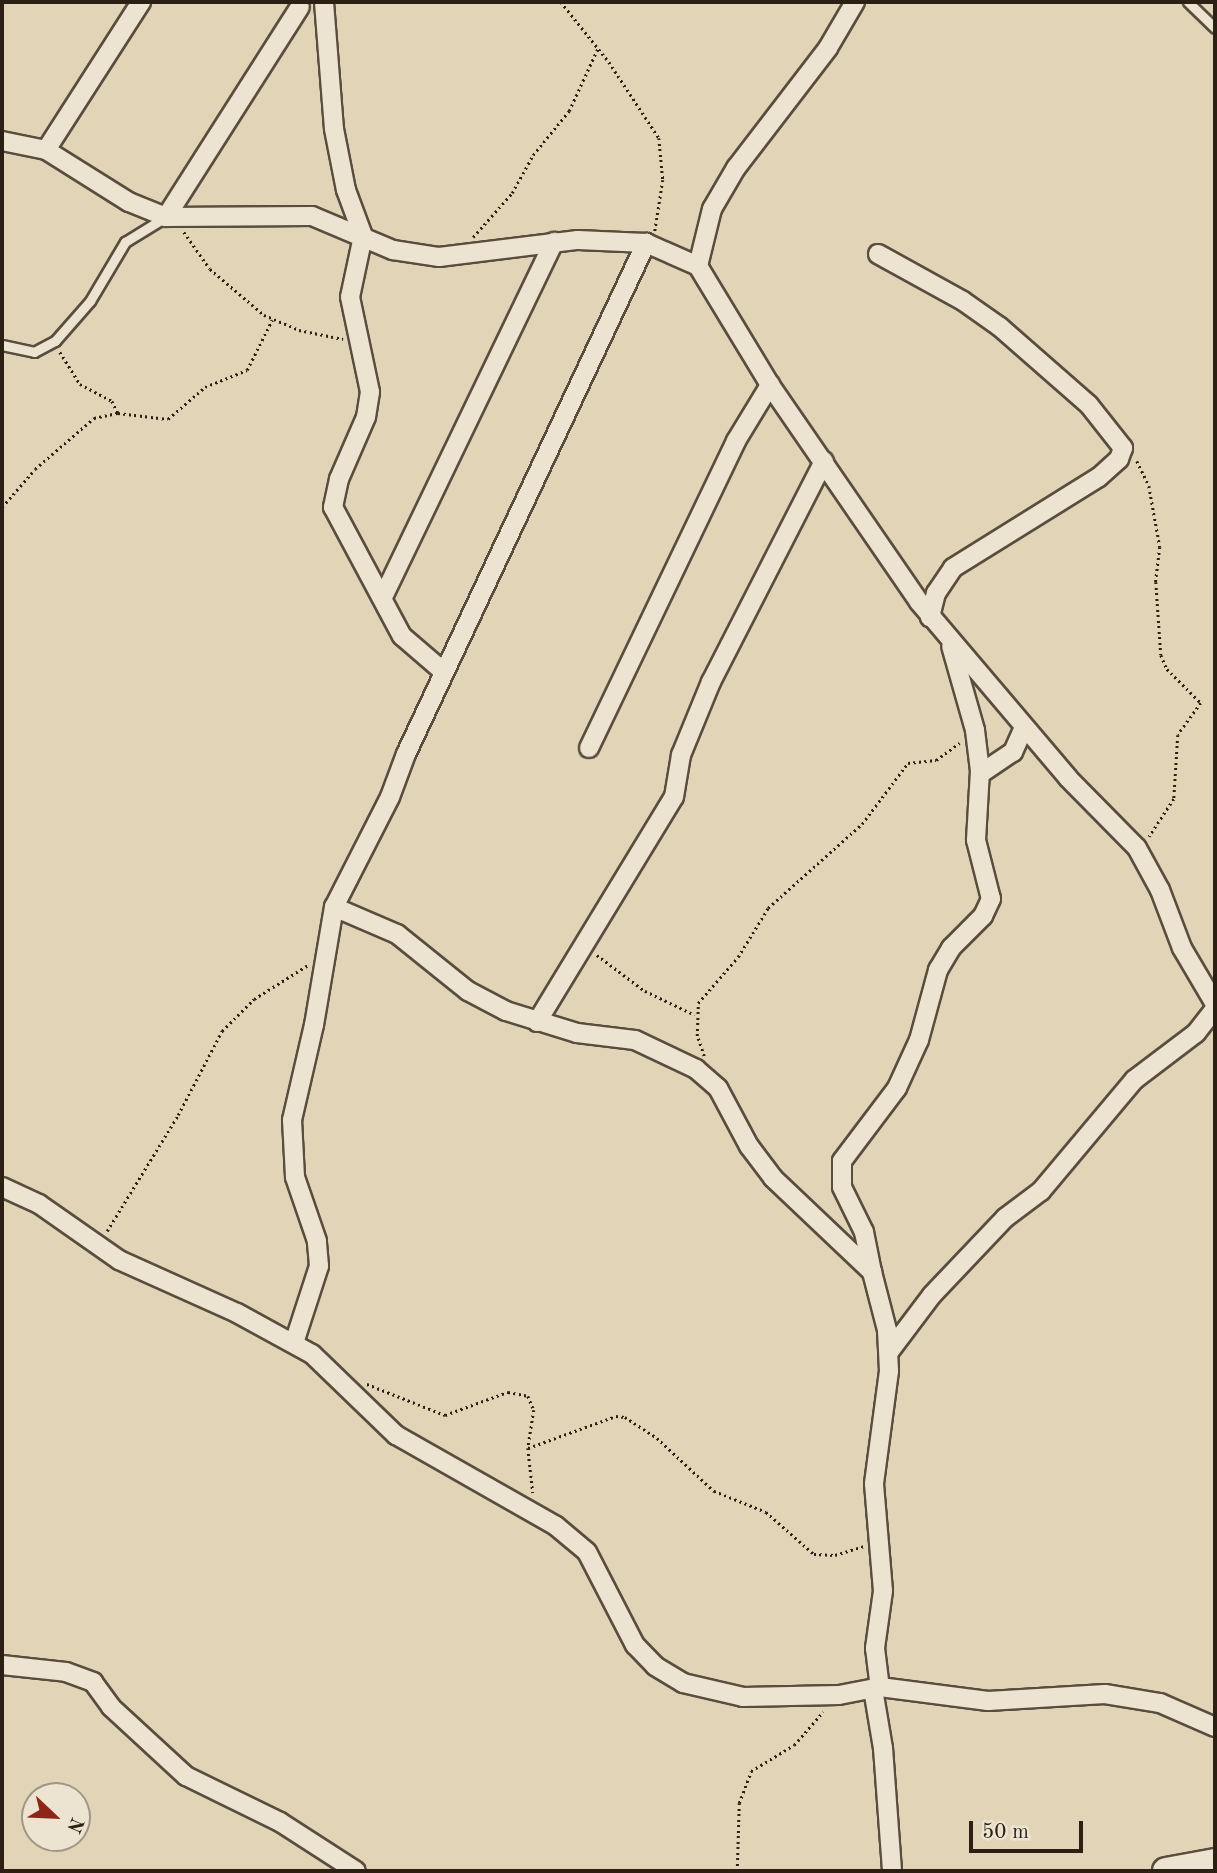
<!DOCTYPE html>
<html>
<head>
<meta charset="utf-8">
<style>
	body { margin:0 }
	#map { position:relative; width:1217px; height:1873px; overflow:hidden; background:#e2d5b7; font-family:"Old Standard TT",serif }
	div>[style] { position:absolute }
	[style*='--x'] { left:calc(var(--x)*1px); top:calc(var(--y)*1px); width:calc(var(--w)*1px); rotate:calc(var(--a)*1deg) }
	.path>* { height:2.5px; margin-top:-1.25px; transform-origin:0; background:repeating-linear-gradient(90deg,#2c2015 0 2px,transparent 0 5.5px) }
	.roads { filter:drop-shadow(2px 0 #5a4d3e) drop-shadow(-2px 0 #5a4d3e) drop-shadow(0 2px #5a4d3e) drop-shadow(0 -2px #5a4d3e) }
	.lane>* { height:9px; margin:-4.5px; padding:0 4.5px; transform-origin:4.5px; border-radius:4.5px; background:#ece4d0 }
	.street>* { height:18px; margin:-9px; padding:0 9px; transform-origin:9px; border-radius:9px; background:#ece4d0 }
	.secondary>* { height:26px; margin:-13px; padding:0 13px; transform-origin:13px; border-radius:13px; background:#ece4d0 }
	span { translate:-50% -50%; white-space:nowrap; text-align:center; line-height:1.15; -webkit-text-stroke:5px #ece4d0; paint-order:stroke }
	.frame { position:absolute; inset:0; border:4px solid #2c2015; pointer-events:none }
	.north { position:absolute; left:21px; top:1782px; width:70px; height:70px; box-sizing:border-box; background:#ece4d0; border:2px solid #9f9685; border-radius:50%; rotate:113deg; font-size:19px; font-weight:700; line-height:28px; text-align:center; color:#2c2015 }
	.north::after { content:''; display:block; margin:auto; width:24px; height:32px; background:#8f2418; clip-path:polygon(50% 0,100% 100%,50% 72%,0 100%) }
	.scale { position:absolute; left:969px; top:1821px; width:114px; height:32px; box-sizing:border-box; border:4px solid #2c2015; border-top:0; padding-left:9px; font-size:21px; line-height:24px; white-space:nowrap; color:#2c2015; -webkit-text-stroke:5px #ece4d0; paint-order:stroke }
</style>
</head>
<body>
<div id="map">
	<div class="path">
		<i style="--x:561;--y:2;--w:77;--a:51.3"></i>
		<i style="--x:609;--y:62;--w:91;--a:56.7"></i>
		<i style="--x:659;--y:138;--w:42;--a:84.6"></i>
		<i style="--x:663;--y:180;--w:52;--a:98.9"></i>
		<i style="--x:184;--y:232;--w:45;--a:54.9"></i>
		<i style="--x:210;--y:269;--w:71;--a:40.4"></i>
		<i style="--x:264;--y:315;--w:38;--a:23"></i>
		<i style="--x:299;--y:330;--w:45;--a:11.6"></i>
		<i style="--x:473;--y:237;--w:59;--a:-48.4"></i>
		<i style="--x:512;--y:193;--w:43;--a:-61.1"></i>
		<i style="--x:533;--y:155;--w:57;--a:-50.7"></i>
		<i style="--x:569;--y:111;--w:69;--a:-65.3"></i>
		<i style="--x:60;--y:352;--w:38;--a:58"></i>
		<i style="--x:80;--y:384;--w:36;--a:28"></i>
		<i style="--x:112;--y:401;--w:13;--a:63"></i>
		<i style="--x:1137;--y:461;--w:28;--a:64"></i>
		<i style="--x:1149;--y:486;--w:62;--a:79.8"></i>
		<i style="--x:1160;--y:547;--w:35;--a:97"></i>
		<i style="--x:1156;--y:582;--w:73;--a:86.1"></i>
		<i style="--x:1161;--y:655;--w:15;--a:67"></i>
		<i style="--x:1167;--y:669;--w:48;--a:45"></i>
		<i style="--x:1201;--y:703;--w:39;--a:126"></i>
		<i style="--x:1178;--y:735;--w:64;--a:93.6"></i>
		<i style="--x:1174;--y:799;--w:45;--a:123.3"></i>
		<i style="--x:2;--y:507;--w:50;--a:-49"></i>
		<i style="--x:35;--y:469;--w:78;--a:-40.8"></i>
		<i style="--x:94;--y:418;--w:25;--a:-12"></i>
		<i style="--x:118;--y:413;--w:50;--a:6.8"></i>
		<i style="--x:168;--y:419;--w:49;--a:-40.9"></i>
		<i style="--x:205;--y:387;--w:45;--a:-22"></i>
		<i style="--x:247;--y:370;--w:56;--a:-63.4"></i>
		<i style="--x:597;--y:955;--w:60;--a:36.9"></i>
		<i style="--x:645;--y:991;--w:55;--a:25.6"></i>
		<i style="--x:704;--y:1056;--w:21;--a:-109"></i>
		<i style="--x:697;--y:1036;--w:33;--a:-88"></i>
		<i style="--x:698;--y:1003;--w:61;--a:-49"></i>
		<i style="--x:738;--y:957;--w:57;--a:-58.5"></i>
		<i style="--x:768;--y:908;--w:126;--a:-41.8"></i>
		<i style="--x:862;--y:824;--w:76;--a:-53"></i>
		<i style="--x:908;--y:763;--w:28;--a:-6"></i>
		<i style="--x:936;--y:760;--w:29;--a:-36"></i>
		<i style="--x:107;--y:1231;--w:136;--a:-58.5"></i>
		<i style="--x:178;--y:1115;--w:95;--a:-62.4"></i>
		<i style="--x:222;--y:1031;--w:45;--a:-45"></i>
		<i style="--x:254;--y:999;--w:64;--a:-32.2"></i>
		<i style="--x:367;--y:1384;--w:84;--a:21.7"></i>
		<i style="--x:445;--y:1415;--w:67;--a:-20.1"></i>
		<i style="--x:508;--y:1392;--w:20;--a:11"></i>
		<i style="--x:528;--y:1396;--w:15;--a:67"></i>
		<i style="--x:534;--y:1410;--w:38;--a:99"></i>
		<i style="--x:528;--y:1448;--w:45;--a:83.7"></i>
		<i style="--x:528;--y:1448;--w:94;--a:-20"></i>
		<i style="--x:616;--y:1416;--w:9;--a:6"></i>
		<i style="--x:625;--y:1417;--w:38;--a:33"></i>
		<i style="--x:657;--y:1438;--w:78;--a:42.9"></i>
		<i style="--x:714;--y:1491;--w:56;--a:22"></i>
		<i style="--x:766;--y:1512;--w:64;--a:41.2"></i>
		<i style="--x:814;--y:1554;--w:21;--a:3"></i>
		<i style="--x:835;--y:1555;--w:31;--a:-17"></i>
		<i style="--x:737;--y:1871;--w:68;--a:-88.3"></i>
		<i style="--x:739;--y:1803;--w:34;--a:-69"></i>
		<i style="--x:751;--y:1771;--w:50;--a:-31.2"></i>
		<i style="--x:794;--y:1745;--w:44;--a:-48.7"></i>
	</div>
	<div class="roads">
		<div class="lane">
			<i style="--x:1188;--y:2;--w:37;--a:44"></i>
			<i style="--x:2;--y:345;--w:33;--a:12"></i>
			<i style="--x:34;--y:352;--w:24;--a:-28"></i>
			<i style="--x:55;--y:341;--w:53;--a:-48.8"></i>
			<i style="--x:90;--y:301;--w:69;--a:-59.3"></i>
			<i style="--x:125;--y:242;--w:46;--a:-31.6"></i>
		</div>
		<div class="street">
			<i style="--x:324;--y:2;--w:127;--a:85.5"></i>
			<i style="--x:334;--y:129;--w:62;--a:78.9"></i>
			<i style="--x:346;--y:190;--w:49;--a:69.7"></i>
			<i style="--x:363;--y:236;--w:62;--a:102"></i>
			<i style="--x:350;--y:297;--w:97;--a:78.1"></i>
			<i style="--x:370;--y:392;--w:25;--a:99"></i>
			<i style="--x:366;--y:417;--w:68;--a:113.5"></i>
			<i style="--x:339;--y:479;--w:29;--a:102"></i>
			<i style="--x:333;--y:507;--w:146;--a:61.9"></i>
			<i style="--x:402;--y:636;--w:55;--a:40.6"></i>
			<i style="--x:2;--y:141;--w:45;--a:11.6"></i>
			<i style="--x:46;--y:150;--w:98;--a:32.1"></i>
			<i style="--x:129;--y:202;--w:40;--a:22"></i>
			<i style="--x:166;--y:217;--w:146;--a:-0.4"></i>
			<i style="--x:312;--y:216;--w:88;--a:22.8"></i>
			<i style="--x:393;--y:250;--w:47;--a:8.7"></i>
			<i style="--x:439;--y:257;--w:140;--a:-7"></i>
			<i style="--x:578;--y:240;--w:68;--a:2.5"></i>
			<i style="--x:646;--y:243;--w:57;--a:23.9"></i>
			<i style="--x:698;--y:266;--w:139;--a:58.8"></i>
			<i style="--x:770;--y:385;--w:263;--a:55.5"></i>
			<i style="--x:919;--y:602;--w:231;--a:49.7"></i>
			<i style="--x:1068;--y:778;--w:98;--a:45.4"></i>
			<i style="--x:1137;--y:848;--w:48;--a:61.3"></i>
			<i style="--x:1160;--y:890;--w:62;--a:69.2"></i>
			<i style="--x:1182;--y:948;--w:65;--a:59.5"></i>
			<i style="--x:46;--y:150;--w:176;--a:-57.3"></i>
			<i style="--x:166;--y:217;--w:249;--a:-57.5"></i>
			<i style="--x:878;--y:254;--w:97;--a:28.9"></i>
			<i style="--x:963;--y:301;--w:45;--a:35.1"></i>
			<i style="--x:1000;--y:327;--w:118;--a:41.2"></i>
			<i style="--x:1089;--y:405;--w:55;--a:51.7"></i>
			<i style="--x:1123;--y:448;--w:12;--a:110"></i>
			<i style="--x:1119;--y:459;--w:27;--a:138"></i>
			<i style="--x:1099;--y:477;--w:172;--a:148.1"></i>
			<i style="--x:953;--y:568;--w:30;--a:124"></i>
			<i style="--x:936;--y:593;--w:25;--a:104"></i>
			<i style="--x:698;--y:266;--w:59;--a:-76.2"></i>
			<i style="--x:712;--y:209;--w:48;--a:-59.7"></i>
			<i style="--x:736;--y:168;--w:151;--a:-52.5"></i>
			<i style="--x:828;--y:48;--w:53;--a:-59.6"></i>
			<i style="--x:384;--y:595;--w:392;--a:-64.3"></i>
			<i style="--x:589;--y:748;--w:340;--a:-64.4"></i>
			<i style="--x:736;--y:441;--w:66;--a:-58.7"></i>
			<i style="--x:980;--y:774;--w:40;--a:-34"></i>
			<i style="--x:1013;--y:752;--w:27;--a:-66"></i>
			<i style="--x:334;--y:907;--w:69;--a:23.2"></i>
			<i style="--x:397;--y:934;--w:91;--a:38.8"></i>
			<i style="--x:468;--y:991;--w:43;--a:27.8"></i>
			<i style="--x:506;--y:1011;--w:74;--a:17.2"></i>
			<i style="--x:577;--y:1033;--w:58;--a:6.9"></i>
			<i style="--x:635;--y:1040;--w:68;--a:25.4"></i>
			<i style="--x:696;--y:1069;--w:29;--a:41"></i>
			<i style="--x:718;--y:1088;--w:66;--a:61.9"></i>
			<i style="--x:749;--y:1146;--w:40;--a:53"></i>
			<i style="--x:773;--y:1178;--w:137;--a:43.5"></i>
			<i style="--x:872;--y:1272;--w:60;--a:75.5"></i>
			<i style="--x:887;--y:1330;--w:41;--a:87.2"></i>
			<i style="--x:889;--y:1371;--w:114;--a:97.6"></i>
			<i style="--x:874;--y:1484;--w:107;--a:85.2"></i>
			<i style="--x:883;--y:1591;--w:58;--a:98"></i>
			<i style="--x:875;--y:1648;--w:39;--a:83"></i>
			<i style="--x:537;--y:1022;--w:263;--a:-58.7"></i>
			<i style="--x:674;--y:797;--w:43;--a:-80.5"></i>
			<i style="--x:681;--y:755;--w:79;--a:-67.7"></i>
			<i style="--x:711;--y:682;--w:248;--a:-62.9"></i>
			<i style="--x:2;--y:1187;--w:41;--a:24.7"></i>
			<i style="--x:39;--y:1204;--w:98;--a:35"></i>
			<i style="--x:119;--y:1260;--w:129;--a:24.2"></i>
			<i style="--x:237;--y:1313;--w:85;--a:28.7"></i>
			<i style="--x:312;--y:1354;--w:117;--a:44"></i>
			<i style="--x:396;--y:1435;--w:184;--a:29.6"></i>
			<i style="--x:556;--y:1526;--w:40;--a:40"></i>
			<i style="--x:587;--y:1552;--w:105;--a:62.7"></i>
			<i style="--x:635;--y:1645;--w:29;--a:46"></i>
			<i style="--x:655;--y:1666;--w:33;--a:31"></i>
			<i style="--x:683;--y:1683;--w:62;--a:13.1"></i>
			<i style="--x:743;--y:1697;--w:96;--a:-1.2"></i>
			<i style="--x:839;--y:1695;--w:42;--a:-11"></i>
			<i style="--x:880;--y:1687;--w:109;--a:7.4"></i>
			<i style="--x:988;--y:1701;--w:117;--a:-3.4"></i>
			<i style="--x:1105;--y:1694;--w:56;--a:9.3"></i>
			<i style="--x:1160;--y:1703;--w:60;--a:23.6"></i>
			<i style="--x:872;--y:1272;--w:41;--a:-101.3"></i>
			<i style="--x:864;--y:1232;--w:50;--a:-116.1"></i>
			<i style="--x:842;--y:1187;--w:26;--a:-90"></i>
			<i style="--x:842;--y:1161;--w:91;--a:-53"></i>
			<i style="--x:897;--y:1088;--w:53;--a:-65.4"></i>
			<i style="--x:919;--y:1040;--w:73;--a:-74.8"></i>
			<i style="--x:938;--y:970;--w:26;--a:-59"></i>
			<i style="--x:951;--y:948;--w:45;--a:-45"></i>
			<i style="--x:983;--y:916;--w:19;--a:-65"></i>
			<i style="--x:991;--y:899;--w:61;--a:-104.3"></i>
			<i style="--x:976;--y:840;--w:69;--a:-86.7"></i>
			<i style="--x:980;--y:771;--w:41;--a:-97"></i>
			<i style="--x:975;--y:730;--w:87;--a:-105.9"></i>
			<i style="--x:294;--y:1343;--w:81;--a:-72"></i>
			<i style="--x:319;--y:1266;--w:25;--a:-95"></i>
			<i style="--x:317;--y:1241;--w:68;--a:-109"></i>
			<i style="--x:295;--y:1177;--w:57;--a:-93"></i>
			<i style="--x:292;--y:1120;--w:98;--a:-77"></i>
			<i style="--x:314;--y:1025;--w:120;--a:-80.4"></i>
			<i style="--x:334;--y:907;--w:123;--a:-63"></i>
			<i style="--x:390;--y:797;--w:46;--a:-69.6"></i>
			<i style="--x:406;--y:754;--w:565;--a:-64.84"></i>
			<i style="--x:889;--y:1352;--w:71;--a:-53"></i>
			<i style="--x:932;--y:1295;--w:106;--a:-46.5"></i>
			<i style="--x:1005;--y:1218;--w:45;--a:-36.9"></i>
			<i style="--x:1041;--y:1191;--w:145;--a:-50"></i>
			<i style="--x:1134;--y:1080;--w:78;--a:-37.2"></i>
			<i style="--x:1196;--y:1033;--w:31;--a:-52"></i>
			<i style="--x:2;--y:1665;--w:64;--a:6.2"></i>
			<i style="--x:66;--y:1672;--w:29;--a:20"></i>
			<i style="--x:93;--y:1682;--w:31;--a:54"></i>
			<i style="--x:111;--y:1707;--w:102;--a:42.6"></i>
			<i style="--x:186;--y:1776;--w:105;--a:26.1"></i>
			<i style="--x:280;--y:1822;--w:90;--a:32.8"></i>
			<i style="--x:873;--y:1689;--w:60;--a:80.4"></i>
			<i style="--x:883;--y:1748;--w:123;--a:85.8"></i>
		</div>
		<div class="secondary">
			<i style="--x:1166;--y:1871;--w:50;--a:-10.4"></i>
		</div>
	</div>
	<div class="frame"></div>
	<div class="north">N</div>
	<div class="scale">50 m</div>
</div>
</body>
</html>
